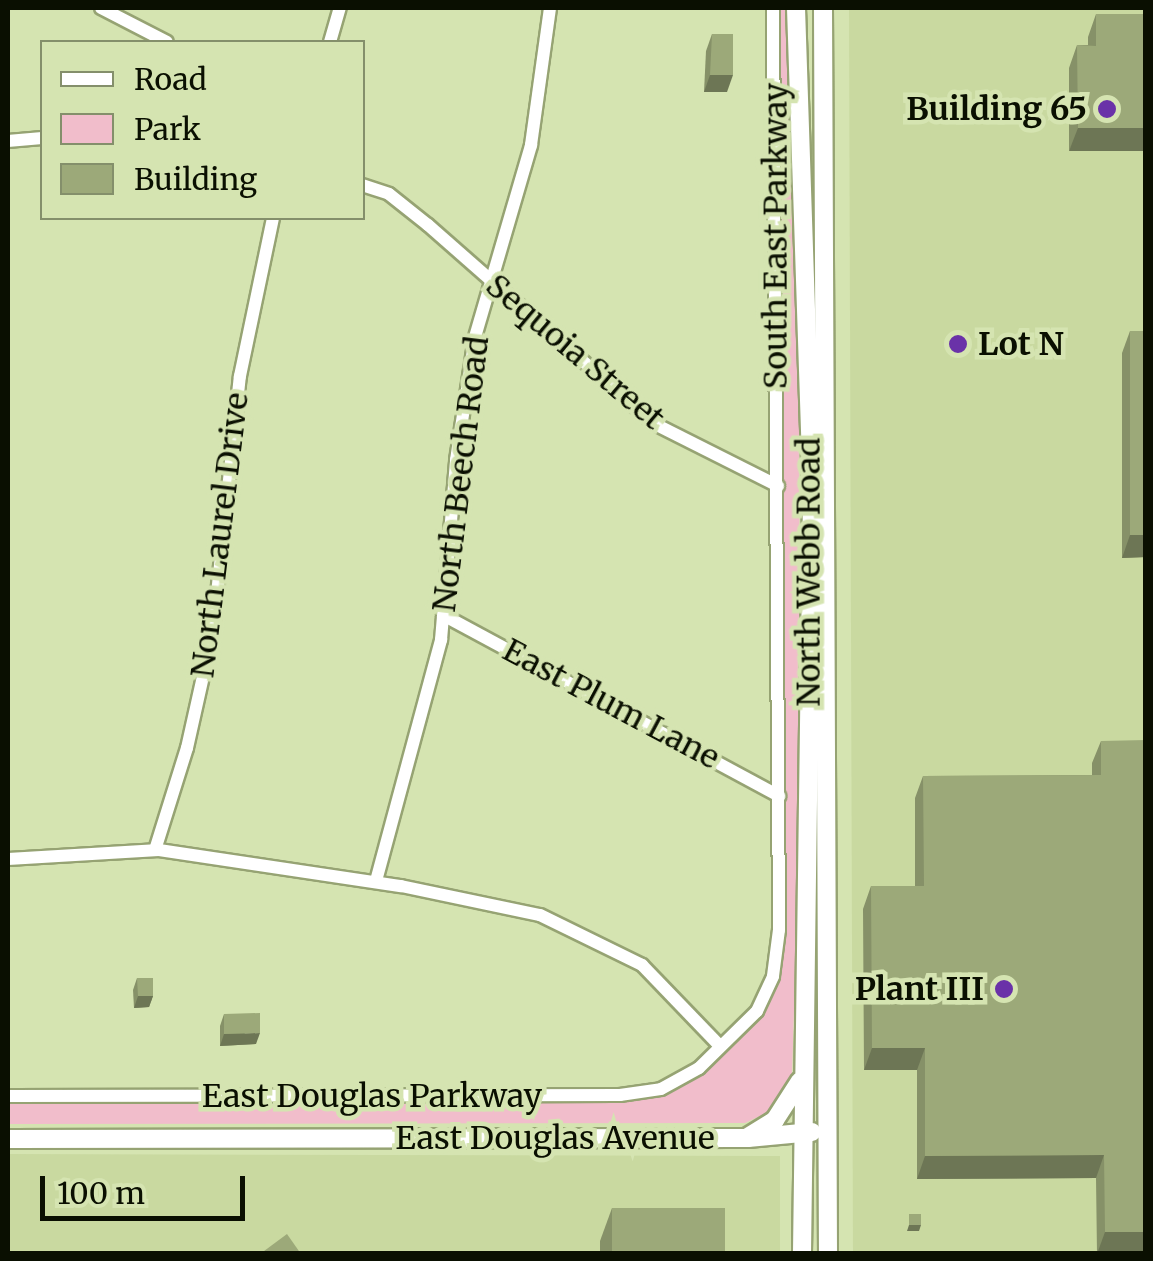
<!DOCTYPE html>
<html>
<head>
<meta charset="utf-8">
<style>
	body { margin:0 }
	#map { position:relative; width:1153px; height:1261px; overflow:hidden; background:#d5e4b1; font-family:Merriweather,serif }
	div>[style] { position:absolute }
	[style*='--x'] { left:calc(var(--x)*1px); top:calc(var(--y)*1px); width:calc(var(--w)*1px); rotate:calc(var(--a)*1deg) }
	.built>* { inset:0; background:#c9d9a0 }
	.green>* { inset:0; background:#f1bdcb }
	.roads { filter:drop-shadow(2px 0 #96a373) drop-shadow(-2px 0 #96a373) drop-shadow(0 2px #96a373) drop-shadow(0 -2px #96a373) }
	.street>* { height:12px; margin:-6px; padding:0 6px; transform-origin:6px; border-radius:6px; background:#fff }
	.secondary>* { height:18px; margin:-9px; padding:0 9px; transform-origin:9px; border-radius:9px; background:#fff }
	.wall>* { inset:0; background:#869168 }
	.shaded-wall>* { inset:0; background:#6d7655 }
	.building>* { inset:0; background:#9ca979 }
	.dots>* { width:28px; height:28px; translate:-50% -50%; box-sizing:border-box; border:5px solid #d5e4b1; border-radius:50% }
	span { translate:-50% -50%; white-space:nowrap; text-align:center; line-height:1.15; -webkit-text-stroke:9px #d5e4b1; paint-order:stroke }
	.poi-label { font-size:32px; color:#0a0f01; font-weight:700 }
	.right { translate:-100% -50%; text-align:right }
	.left { translate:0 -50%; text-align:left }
	.street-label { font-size:32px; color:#0a0f01 }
	.frame { position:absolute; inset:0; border:10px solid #0a0f01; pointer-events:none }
	.legend { position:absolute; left:40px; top:40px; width:325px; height:180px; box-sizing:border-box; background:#d5e4b1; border:2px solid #848f6b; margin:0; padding:12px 18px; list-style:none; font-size:30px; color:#0a0f01 }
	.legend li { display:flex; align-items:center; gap:20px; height:50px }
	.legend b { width:50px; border:2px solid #848f6b }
	.scale { position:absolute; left:40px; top:1176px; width:205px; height:45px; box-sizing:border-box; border:5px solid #0a0f01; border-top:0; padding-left:12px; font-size:30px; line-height:35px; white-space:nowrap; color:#0a0f01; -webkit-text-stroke:8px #d5e4b1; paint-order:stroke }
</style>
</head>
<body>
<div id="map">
	<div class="built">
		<i style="clip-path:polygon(849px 8px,1145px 8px,1145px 1253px,853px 1253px)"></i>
		<i style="clip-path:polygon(8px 1154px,780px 1156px,780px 1253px,8px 1254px)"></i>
	</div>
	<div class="green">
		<i style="clip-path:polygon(778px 8px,788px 8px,799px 315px,800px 815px,792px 1075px,783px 1105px,745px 1123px,8px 1124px,8px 1101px,642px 1099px,676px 1086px,768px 1001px,780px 974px,786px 922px)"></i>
	</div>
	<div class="roads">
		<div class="street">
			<i style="--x:101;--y:8;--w:74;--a:27.3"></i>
			<i style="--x:330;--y:42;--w:35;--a:-74"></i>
			<i style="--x:8;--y:141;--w:34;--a:-5"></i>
			<i style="--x:362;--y:185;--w:28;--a:18"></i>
			<i style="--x:389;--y:194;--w:50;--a:38.5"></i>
			<i style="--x:428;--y:225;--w:300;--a:41.3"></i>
			<i style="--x:653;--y:423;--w:140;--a:26.7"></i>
			<i style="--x:443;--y:615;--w:382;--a:28.3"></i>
			<i style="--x:155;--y:850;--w:107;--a:-72.6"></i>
			<i style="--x:187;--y:748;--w:119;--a:-77.4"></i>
			<i style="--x:213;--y:632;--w:257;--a:-84"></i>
			<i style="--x:240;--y:376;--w:161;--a:-78.2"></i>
			<i style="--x:8;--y:859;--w:151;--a:-3.4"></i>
			<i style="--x:159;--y:850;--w:245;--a:8.5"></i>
			<i style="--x:401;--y:886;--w:142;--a:11.8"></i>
			<i style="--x:540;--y:915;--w:114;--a:26.1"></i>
			<i style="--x:642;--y:965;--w:112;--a:46.1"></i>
			<i style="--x:376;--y:881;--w:250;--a:-74.9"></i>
			<i style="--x:441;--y:640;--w:181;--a:-85.2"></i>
			<i style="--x:456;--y:460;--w:124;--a:-81.2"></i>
			<i style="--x:475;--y:337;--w:200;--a:-73.7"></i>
			<i style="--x:531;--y:145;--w:138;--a:-82.1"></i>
			<i style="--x:8;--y:1096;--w:612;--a:-0.09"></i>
			<i style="--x:620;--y:1095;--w:41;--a:-8.3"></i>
			<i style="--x:661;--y:1089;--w:43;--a:-28.9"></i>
			<i style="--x:699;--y:1068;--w:81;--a:-44.5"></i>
			<i style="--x:757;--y:1011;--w:38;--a:-65"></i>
			<i style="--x:773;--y:976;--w:46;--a:-82.6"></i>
			<i style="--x:779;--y:930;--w:922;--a:-90.37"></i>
		</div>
		<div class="secondary">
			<i style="--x:796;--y:8;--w:491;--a:88.1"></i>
			<i style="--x:812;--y:499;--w:755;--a:90.76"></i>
			<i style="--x:823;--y:8;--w:1246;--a:89.77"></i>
			<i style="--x:748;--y:1137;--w:32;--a:-32"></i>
			<i style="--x:775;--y:1120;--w:46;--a:-57.3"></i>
			<i style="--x:8;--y:1139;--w:740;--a:-0.08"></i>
			<i style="--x:748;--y:1138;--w:64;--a:-5.4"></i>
		</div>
	</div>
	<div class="wall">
		<i style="clip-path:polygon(1096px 14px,1146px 14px,1069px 151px,1069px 68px,1077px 45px,1088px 45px,1088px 37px)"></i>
		<i style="clip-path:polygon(712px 34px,727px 92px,704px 92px,706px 51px)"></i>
		<i style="clip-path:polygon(1130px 331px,1146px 331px,1146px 557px,1122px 558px,1122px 353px)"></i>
		<i style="clip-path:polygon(1101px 741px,1146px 1254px,1097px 1254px,1096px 1178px,917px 1179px,917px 1070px,864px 1070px,863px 909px,871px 886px,915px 886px,915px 798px,923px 776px,1092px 775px,1092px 763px)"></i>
		<i style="clip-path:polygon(137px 978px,153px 996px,149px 1007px,134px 1008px,133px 990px)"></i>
		<i style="clip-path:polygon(224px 1014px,256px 1044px,220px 1046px,220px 1026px)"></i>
		<i style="clip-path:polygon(612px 1208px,725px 1254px,600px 1254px,600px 1241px)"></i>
	</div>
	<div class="shaded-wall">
		<i style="clip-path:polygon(710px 75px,733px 75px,727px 92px,704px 92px)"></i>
		<i style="clip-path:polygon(1078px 128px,1146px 128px,1146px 151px,1069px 151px)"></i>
		<i style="clip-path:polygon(1130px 535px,1146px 535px,1146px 557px,1122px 558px)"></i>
		<i style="clip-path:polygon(138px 996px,153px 996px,149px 1007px,134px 1008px)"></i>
		<i style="clip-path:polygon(260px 1033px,256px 1044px,220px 1046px,224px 1034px)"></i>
		<i style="clip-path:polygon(872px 1048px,925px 1048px,917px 1070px,864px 1070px)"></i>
		<i style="clip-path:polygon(1104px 1155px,1096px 1178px,917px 1179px,925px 1156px)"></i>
		<i style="clip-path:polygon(909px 1225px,921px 1225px,919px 1231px,907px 1231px)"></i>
		<i style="clip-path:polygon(1105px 1232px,1146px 1232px,1146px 1254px,1097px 1254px)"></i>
	</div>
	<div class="building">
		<i style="clip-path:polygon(1096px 14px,1146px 14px,1146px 128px,1078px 128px,1077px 45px,1096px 46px)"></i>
		<i style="clip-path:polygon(712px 34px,733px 34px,733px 75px,710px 75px)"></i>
		<i style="clip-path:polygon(1130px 331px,1146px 331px,1146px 535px,1130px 535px)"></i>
		<i style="clip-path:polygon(1146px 740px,1146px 1232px,1105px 1232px,1104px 1155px,925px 1156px,925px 1048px,872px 1048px,871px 886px,924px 886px,923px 776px,1101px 775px,1101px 741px)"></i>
		<i style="clip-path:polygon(137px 978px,153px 978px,153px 996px,138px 996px)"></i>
		<i style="clip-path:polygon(260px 1013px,260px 1033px,224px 1034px,224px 1014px)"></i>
		<i style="clip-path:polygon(612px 1208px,725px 1208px,725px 1254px,612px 1254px)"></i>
		<i style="clip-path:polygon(909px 1214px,921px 1214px,921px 1225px,909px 1225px)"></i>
		<i style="clip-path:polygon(287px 1234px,301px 1254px,260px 1254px)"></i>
	</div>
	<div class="dots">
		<i style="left:1107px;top:109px;background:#6a32a8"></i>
		<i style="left:958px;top:344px;background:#6a32a8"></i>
		<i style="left:1004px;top:989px;background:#6a32a8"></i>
	</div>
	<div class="poi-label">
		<span class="right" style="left:1087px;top:109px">Building 65</span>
		<span class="left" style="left:978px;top:344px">Lot N</span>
		<span class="right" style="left:984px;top:989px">Plant III</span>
	</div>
	<div class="street-label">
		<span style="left:776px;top:236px;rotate:-90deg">South East Parkway</span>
		<span style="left:575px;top:352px;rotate:40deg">Sequoia Street</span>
		<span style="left:461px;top:474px;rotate:-83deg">North Beech Road</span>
		<span style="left:220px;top:535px;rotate:-83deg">North Laurel Drive</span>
		<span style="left:809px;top:572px;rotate:-90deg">North Webb Road</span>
		<span style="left:611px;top:704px;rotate:28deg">East Plum Lane</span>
		<span style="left:372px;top:1096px">East Douglas Parkway</span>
		<span style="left:555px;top:1138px">East Douglas Avenue</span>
	</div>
	<div class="frame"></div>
	<ul class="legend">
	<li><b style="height:12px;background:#fff"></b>Road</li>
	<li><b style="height:28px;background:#f1bdcb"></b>Park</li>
	<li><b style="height:28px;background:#9ca979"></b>Building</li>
	</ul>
	<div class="scale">100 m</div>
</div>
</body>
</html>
